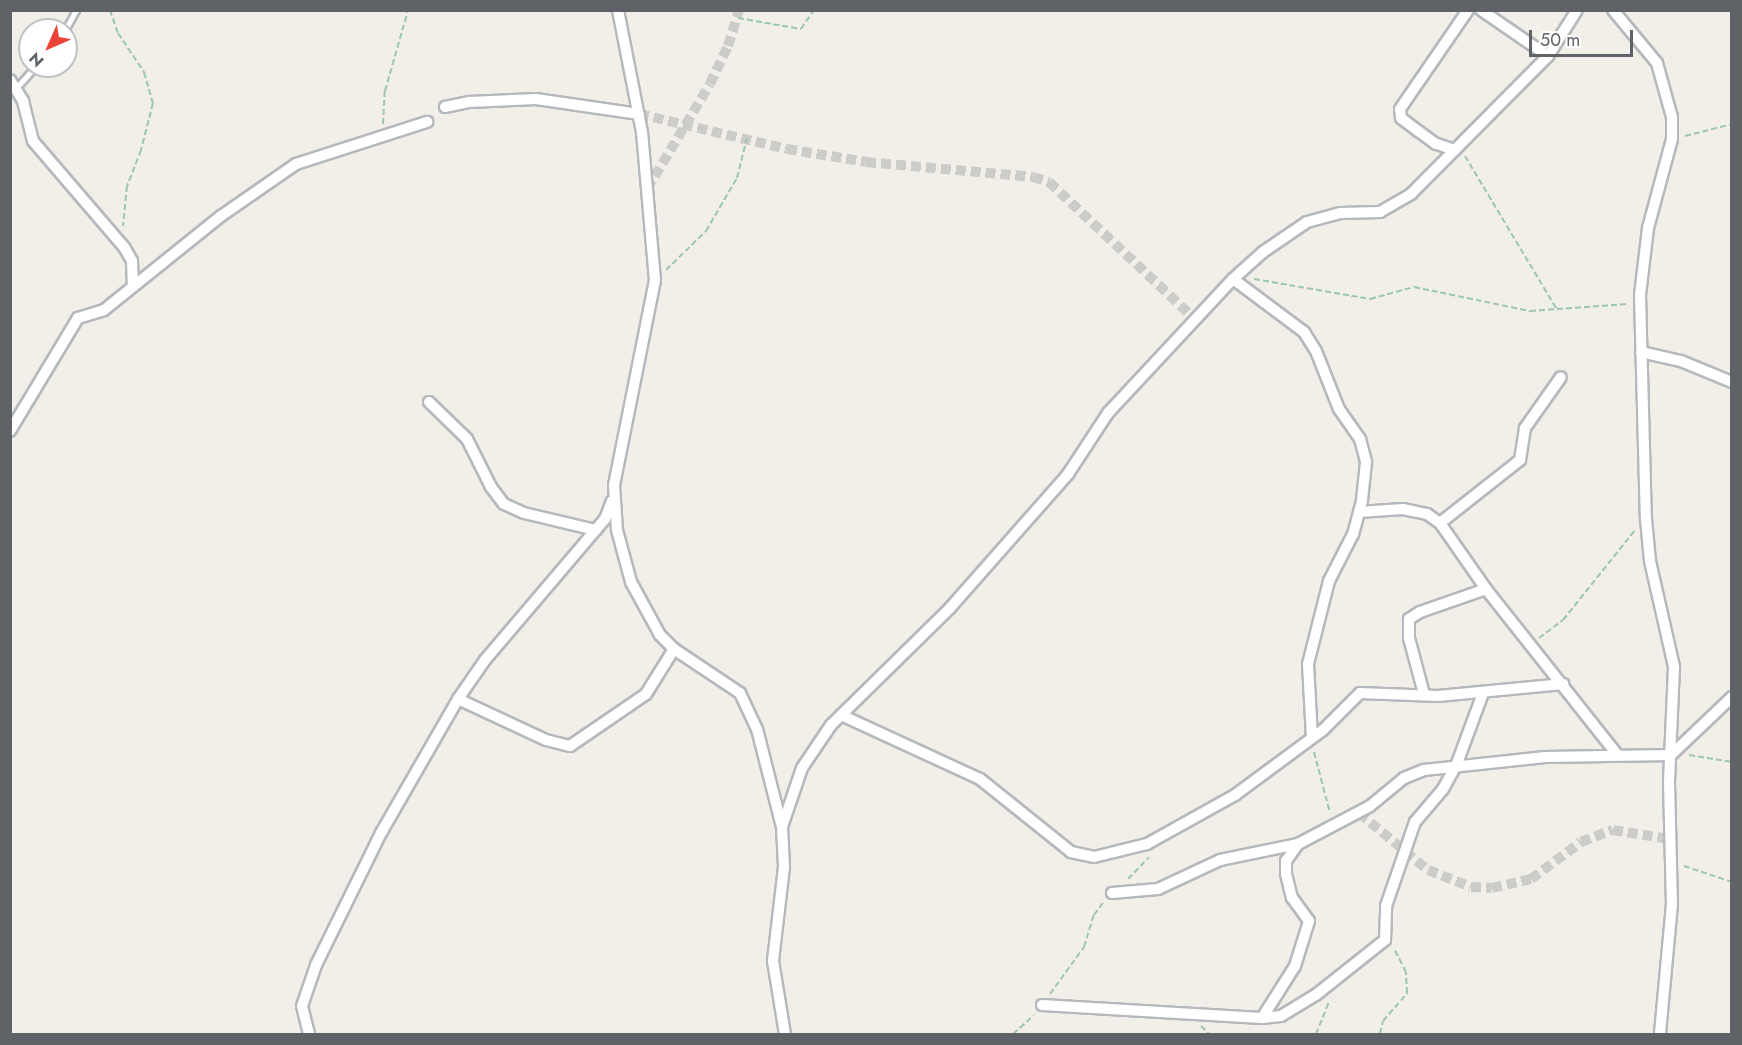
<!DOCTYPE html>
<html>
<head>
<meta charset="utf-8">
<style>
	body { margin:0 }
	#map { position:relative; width:1742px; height:1045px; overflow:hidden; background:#f1efe8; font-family:Jost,sans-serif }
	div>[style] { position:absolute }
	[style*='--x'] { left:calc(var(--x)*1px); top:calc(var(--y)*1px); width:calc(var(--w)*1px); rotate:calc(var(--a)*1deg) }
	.minor-tunnel>* { height:10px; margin-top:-5px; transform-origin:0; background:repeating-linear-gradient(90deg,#ccccc8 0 10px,transparent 0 15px) }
	.path>* { height:2px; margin-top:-1px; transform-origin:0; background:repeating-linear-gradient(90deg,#9cc7a9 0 6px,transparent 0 9px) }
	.roads { filter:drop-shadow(2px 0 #b5b8bc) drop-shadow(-2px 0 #b5b8bc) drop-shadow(0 2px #b5b8bc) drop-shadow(0 -2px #b5b8bc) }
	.service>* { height:5px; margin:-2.5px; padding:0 2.5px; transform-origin:2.5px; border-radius:2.5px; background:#fff }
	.minor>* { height:10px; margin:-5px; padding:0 5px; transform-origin:5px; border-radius:5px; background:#fff }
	span { translate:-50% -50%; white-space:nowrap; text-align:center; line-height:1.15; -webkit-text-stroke:5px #fff; paint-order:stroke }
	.frame { position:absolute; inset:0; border:12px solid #5f6368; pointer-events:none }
	.north { position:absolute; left:18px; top:18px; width:60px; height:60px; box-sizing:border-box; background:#fff; border:2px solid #bfc1c3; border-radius:50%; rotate:225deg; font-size:16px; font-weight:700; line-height:24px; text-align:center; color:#5f6368 }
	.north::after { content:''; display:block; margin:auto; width:21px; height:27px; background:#ea4335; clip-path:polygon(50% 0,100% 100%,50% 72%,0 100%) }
	.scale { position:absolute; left:1529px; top:30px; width:104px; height:27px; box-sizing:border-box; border:3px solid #5f6368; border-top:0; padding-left:8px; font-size:18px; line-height:21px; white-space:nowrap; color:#5f6368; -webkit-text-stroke:4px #fff; paint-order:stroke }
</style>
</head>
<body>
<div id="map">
	<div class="minor-tunnel">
		<i style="--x:639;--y:114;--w:152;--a:13.3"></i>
		<i style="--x:787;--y:149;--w:80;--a:9.3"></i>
		<i style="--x:866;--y:162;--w:168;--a:5.1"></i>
		<i style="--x:1033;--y:177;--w:17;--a:17"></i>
		<i style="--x:1049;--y:182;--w:202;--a:43.2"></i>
		<i style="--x:647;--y:189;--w:122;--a:-59"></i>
		<i style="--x:710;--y:84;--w:42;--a:-64.7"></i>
		<i style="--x:728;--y:46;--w:38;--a:-73"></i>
		<i style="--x:1359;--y:813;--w:89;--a:39.6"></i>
		<i style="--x:1428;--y:870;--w:46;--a:21.6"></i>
		<i style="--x:1471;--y:887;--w:21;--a:3"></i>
		<i style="--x:1492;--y:888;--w:40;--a:-13"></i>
		<i style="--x:1531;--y:879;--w:62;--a:-36.5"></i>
		<i style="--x:1581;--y:842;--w:34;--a:-21"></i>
		<i style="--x:1613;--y:830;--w:58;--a:9"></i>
	</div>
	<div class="path">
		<i style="--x:110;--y:10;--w:24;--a:71"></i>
		<i style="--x:118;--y:33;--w:47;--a:56.3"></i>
		<i style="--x:144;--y:72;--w:32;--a:74"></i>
		<i style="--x:153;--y:103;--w:49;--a:104.3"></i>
		<i style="--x:141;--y:150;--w:39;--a:111"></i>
		<i style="--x:127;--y:186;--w:40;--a:95.7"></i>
		<i style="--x:738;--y:18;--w:64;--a:9.9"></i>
		<i style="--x:801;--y:29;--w:23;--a:-56"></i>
		<i style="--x:383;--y:124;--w:33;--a:-87"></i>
		<i style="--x:385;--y:91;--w:84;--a:-74.1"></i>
		<i style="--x:1685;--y:136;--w:49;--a:-14.3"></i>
		<i style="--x:1465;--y:156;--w:179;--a:59.1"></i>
		<i style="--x:666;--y:270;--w:56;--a:-44.3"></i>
		<i style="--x:706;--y:231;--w:61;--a:-59.7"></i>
		<i style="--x:737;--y:178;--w:41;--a:-76"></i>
		<i style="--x:1254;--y:279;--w:118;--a:9.8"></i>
		<i style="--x:1370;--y:299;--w:46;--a:-15.3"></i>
		<i style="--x:1414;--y:287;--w:118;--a:11.7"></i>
		<i style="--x:1530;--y:311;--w:98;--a:-4.1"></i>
		<i style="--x:1539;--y:638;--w:30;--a:-37"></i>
		<i style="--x:1563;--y:620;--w:117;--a:-51.3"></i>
		<i style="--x:1314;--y:752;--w:63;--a:75.3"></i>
		<i style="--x:1689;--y:755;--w:44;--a:9.2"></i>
		<i style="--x:1684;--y:866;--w:51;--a:18.4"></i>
		<i style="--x:1128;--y:879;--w:30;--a:-46"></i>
		<i style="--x:1050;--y:994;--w:58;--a:-54.1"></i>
		<i style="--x:1084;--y:947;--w:34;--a:-73"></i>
		<i style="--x:1094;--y:915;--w:17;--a:-54"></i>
		<i style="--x:1201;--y:1026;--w:11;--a:45"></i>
		<i style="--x:1013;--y:1034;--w:28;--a:-42"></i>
		<i style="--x:1316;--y:1034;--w:35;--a:-68"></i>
		<i style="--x:1380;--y:1034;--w:13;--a:-77"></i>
		<i style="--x:1383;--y:1021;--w:37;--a:-49"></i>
		<i style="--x:1407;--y:993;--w:21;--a:-93"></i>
		<i style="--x:1406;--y:972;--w:27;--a:-117"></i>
	</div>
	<div class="roads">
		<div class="service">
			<i style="--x:65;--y:30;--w:23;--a:-61"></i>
			<i style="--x:16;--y:88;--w:30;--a:-48"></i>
		</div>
		<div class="minor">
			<i style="--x:618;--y:10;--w:124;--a:78.9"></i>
			<i style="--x:642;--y:132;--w:149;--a:85"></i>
			<i style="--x:655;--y:280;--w:209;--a:101.3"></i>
			<i style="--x:614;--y:485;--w:45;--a:86.2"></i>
			<i style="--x:617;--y:530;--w:54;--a:74.9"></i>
			<i style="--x:631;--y:582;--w:60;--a:61.3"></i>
			<i style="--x:660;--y:635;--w:20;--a:45"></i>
			<i style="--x:674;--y:649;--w:79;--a:33.7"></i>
			<i style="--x:740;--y:693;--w:40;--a:65"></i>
			<i style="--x:757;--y:729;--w:101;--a:75.7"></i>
			<i style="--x:782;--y:827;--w:40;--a:87.1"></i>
			<i style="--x:784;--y:867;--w:95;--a:96.7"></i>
			<i style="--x:773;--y:961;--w:74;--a:80.7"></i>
			<i style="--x:1481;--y:10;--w:81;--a:34.5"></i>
			<i style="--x:1613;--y:10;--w:69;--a:50.3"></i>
			<i style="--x:1657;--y:63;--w:56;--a:74.5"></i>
			<i style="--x:1672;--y:117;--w:22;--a:90"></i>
			<i style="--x:1672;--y:139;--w:92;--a:105.1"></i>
			<i style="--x:1648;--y:228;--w:67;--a:96.8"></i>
			<i style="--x:1640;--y:295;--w:224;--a:88.5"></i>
			<i style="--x:1646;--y:519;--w:42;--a:84.6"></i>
			<i style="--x:1650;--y:561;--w:109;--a:77.2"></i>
			<i style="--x:1674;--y:667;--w:116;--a:92.5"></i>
			<i style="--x:1669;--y:783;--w:121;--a:88.6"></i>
			<i style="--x:1672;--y:904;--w:131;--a:95.3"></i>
			<i style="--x:10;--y:80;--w:25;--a:58"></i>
			<i style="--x:23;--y:101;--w:41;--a:76"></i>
			<i style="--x:33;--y:141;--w:140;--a:49.4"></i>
			<i style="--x:124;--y:247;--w:16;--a:60"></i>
			<i style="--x:132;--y:261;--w:25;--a:88"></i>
			<i style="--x:445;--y:107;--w:25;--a:-12"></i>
			<i style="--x:469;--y:102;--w:67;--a:-2.6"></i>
			<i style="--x:536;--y:99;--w:104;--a:8.3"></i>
			<i style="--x:1455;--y:150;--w:20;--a:-162"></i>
			<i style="--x:1436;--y:144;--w:22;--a:-144"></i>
			<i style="--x:1418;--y:131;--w:21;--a:-143"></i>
			<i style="--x:1401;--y:118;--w:9;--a:-96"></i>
			<i style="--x:1400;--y:109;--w:120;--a:-55.5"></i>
			<i style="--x:1233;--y:279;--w:89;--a:36.7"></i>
			<i style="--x:1304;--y:332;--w:22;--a:58"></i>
			<i style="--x:1316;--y:351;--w:62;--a:68.4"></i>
			<i style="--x:1339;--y:409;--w:37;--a:55"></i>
			<i style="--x:1360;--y:439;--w:24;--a:75"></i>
			<i style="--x:1366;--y:462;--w:39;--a:96"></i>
			<i style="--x:1362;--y:501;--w:34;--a:105"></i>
			<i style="--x:1353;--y:534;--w:53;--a:117.1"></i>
			<i style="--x:1329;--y:581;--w:86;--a:104.2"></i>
			<i style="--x:1308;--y:664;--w:73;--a:86.9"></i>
			<i style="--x:1641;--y:352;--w:41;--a:12.7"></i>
			<i style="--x:1681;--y:361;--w:55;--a:22.4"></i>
			<i style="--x:429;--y:402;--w:53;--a:44.2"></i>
			<i style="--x:467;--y:439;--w:54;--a:63.4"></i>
			<i style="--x:491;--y:487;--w:21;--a:53"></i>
			<i style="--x:504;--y:504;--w:22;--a:24"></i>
			<i style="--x:524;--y:513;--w:74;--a:13.3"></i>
			<i style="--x:10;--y:431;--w:132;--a:-59"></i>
			<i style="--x:78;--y:318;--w:27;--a:-17"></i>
			<i style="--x:104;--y:310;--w:150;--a:-38.8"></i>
			<i style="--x:221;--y:216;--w:91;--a:-34.7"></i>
			<i style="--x:296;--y:164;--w:138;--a:-17.8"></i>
			<i style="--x:1359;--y:512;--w:44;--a:-3.9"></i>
			<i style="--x:1403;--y:509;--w:25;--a:12"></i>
			<i style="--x:1427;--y:514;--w:16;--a:35"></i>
			<i style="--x:1440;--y:523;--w:80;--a:55.1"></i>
			<i style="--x:1486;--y:589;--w:211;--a:51.6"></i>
			<i style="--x:1440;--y:523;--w:102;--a:-38.2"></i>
			<i style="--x:1520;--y:460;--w:32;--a:-81"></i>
			<i style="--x:1525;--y:428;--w:62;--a:-54.8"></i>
			<i style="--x:1424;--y:694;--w:58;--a:-105"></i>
			<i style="--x:1409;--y:638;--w:19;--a:-90"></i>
			<i style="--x:1409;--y:619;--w:13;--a:-32"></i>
			<i style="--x:1420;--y:612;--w:70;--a:-19.2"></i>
			<i style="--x:458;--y:699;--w:97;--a:25"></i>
			<i style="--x:546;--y:740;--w:25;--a:14"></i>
			<i style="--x:570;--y:746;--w:92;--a:-34.4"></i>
			<i style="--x:646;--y:694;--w:53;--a:-58.1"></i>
			<i style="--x:841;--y:715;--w:153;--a:24.7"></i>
			<i style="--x:980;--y:779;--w:117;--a:38.7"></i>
			<i style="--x:1071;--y:852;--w:24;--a:12"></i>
			<i style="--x:1094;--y:857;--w:55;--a:-13.8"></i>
			<i style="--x:1147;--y:844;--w:101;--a:-29.1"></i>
			<i style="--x:1235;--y:795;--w:109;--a:-36.5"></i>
			<i style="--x:1323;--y:730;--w:52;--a:-45"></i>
			<i style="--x:1360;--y:693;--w:78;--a:2.2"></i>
			<i style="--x:1438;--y:696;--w:126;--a:-5.5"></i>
			<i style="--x:782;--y:827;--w:62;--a:-71.3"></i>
			<i style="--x:802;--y:768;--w:52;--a:-56"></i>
			<i style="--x:831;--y:725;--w:167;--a:-44.5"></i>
			<i style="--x:950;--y:608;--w:179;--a:-48.6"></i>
			<i style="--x:1068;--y:474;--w:73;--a:-56.7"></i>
			<i style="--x:1108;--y:413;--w:183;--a:-47"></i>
			<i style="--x:1233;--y:279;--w:40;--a:-42"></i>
			<i style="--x:1263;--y:252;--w:53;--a:-34.3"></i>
			<i style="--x:1307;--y:222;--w:34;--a:-15"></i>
			<i style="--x:1340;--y:213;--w:40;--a:-1.4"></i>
			<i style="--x:1380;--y:212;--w:36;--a:-30"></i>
			<i style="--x:1411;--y:194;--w:194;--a:-45.2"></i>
			<i style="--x:1548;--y:56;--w:54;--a:-57.8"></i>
			<i style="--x:1112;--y:893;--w:46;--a:-5"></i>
			<i style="--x:1158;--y:889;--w:68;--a:-25.1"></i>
			<i style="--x:1220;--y:860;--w:80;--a:-11.6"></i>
			<i style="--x:1298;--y:844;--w:81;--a:-27.8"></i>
			<i style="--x:1370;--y:806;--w:44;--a:-39.5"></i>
			<i style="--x:1404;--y:778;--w:22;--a:-22"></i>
			<i style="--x:1424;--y:770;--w:122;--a:-6.1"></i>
			<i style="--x:1545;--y:757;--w:126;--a:-0.9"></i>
			<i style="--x:1671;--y:755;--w:84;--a:-43.6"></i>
			<i style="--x:1042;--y:1005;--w:220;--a:3.4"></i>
			<i style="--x:1262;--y:1018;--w:19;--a:-6"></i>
			<i style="--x:1281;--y:1016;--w:42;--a:-31.4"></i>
			<i style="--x:1317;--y:994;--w:87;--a:-38.5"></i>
			<i style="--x:1385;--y:940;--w:34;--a:-88"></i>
			<i style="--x:1386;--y:906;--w:89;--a:-71"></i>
			<i style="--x:1415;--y:822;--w:43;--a:-49.7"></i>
			<i style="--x:1443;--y:789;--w:26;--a:-61"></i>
			<i style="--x:1456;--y:766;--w:78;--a:-69.7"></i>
			<i style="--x:1262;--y:1018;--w:62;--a:-57.6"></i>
			<i style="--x:1295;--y:966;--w:47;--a:-72.7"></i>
			<i style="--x:1309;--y:921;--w:29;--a:-126"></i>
			<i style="--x:1292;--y:898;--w:25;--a:-104"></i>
			<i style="--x:1286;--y:874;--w:13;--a:-90"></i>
			<i style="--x:1286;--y:861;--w:21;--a:-55"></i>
			<i style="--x:309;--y:1034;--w:29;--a:-104"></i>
			<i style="--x:302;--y:1006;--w:43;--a:-71.1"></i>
			<i style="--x:316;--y:965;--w:147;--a:-63.8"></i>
			<i style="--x:381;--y:833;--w:155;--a:-60.1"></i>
			<i style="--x:458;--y:699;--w:47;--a:-55.3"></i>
			<i style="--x:485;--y:660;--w:185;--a:-49.6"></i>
			<i style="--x:605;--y:519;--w:19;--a:-69"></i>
		</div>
	</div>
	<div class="frame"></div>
	<div class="north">N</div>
	<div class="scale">50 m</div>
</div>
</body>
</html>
